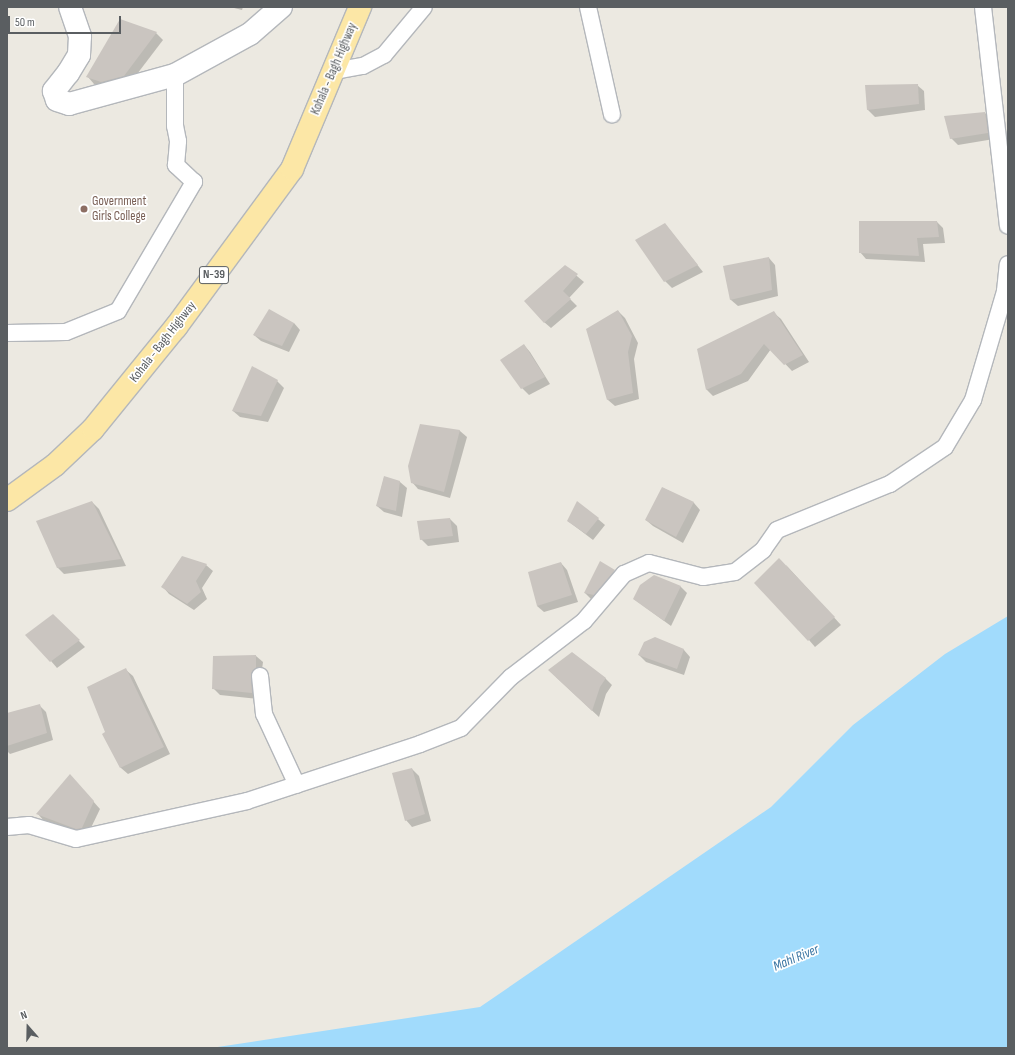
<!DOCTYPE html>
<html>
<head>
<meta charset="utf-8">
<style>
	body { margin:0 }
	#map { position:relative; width:1015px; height:1055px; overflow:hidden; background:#ece9e1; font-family:"Sofia Sans Condensed",sans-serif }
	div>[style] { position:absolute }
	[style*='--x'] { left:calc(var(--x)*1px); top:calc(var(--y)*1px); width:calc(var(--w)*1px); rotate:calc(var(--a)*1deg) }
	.water>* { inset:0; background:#a1dbfc }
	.shadow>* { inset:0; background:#0003 }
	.building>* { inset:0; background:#cac5c0 }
	.roads { filter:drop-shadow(1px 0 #b4b7bb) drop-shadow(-1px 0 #b4b7bb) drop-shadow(0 1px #b4b7bb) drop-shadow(0 -1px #b4b7bb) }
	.street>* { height:16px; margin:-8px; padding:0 8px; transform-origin:8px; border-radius:8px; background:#fff }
	.secondary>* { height:22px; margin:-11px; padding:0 11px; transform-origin:11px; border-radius:11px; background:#fff }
	.primary>* { height:22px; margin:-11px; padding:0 11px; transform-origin:11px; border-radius:11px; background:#fce7a6 }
	.dots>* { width:11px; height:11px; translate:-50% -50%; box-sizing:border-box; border:2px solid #fff; border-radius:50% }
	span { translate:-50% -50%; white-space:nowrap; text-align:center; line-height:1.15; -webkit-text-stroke:3.5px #fff; paint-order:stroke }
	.shield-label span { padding:1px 3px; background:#fff; border:1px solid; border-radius:3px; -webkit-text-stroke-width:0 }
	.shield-label { font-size:12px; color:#5a5e61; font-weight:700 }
	.street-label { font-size:13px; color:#5a5e61 }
	.education-label { font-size:13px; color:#785e54 }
	.left { translate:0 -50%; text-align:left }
	.water-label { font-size:14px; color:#3d77a4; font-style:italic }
	.frame { position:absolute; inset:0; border:8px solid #5a5e61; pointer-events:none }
	.north { position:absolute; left:8px; top:1007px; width:40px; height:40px; -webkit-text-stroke:3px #fff; paint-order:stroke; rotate:340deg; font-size:11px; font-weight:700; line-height:16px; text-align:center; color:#5a5e61 }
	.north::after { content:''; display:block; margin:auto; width:14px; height:18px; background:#5a5e61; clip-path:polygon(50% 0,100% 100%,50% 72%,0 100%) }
	.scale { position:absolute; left:8px; top:16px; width:113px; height:18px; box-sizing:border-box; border:2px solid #5a5e61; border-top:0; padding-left:5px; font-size:12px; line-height:14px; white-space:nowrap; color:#5a5e61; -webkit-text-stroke:3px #fff; paint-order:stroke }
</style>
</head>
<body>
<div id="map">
	<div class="water">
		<i style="clip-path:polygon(1008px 616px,1008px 1048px,211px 1048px,480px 1007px,771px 807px,853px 725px,945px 654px)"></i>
	</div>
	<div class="shadow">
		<i style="clip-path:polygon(230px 7px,243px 7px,242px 10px)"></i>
		<i style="clip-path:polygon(120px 20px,156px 33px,163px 40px,131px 82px,108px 88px,94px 84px,88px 77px)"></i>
		<i style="clip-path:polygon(917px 85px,924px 91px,925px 110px,875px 117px,868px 110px,866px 86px)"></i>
		<i style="clip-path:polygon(985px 113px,992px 120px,994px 139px,958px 145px,951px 138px)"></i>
		<i style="clip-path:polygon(937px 222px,943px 228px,945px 243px,923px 244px,925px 262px,866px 259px,860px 252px)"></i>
		<i style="clip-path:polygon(665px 224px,703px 272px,672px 288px,665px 281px)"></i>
		<i style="clip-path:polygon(769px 258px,775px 265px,778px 296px,738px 306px,731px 300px,724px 267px)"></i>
		<i style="clip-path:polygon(565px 266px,584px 282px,569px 298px,577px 306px,551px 328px,544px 322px)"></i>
		<i style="clip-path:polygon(618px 311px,625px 318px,638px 343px,634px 359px,639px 399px,615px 406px,608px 400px)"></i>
		<i style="clip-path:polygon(774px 313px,781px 319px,809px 362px,792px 371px,771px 349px,748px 381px,713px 396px,707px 390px,698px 350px)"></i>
		<i style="clip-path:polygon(294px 323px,300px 330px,289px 352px,261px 341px,254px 335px)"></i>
		<i style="clip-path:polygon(524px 345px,530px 352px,550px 384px,529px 395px,522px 388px)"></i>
		<i style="clip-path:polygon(277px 381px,284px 388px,268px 422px,240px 417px,233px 411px)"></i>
		<i style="clip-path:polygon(421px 426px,460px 431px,467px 437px,450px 498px,418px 489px,412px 482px)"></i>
		<i style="clip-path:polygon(384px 478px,400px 482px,407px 488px,402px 517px,384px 512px,377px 506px)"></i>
		<i style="clip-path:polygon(663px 488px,694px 503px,700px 510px,683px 543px,653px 526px,646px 520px)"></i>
		<i style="clip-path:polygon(92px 502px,99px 509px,126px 566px,64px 574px,57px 567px)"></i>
		<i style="clip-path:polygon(450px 519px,457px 526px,459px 542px,428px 546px,421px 539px)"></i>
		<i style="clip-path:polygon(598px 519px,605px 525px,593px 540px,568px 521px)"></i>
		<i style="clip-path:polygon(561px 563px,567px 570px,578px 602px,544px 612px,537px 606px)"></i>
		<i style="clip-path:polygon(206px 565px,213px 571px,202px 588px,207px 599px,194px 610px,169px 594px,163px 587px)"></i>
		<i style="clip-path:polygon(786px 565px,841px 625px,815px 647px,809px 640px)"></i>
		<i style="clip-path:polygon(614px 571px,621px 577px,601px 601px,591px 599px,585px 593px)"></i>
		<i style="clip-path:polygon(654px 576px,681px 587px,687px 593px,671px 626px,634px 599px)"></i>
		<i style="clip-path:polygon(53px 615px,85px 647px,57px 668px,51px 661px)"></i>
		<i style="clip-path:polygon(655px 638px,684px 650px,690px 657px,684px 675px,646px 662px,639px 655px)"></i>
		<i style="clip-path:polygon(256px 656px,263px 662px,258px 699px,220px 695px,213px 688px,213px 657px)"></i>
		<i style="clip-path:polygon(126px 670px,133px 676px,170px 754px,128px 774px,121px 768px,104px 734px,107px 733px)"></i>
		<i style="clip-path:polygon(556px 677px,605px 678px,612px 685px,606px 694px,599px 717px)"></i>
		<i style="clip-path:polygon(39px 705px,46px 712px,53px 740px,10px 754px,7px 751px,7px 714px)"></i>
		<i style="clip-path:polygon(412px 769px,419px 776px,431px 821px,412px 827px,406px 820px)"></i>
		<i style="clip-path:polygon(76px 782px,100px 809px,88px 834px,84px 835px,44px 821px,38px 814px)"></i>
	</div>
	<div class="building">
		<i style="clip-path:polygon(120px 19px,157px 32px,124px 76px,101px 82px,86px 77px)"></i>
		<i style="clip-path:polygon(918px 84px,919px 104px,867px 110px,865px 85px)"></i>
		<i style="clip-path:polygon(985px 112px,988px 133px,950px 139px,944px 116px)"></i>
		<i style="clip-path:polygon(859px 221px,937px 221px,939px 237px,917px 238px,919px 256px,859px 253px)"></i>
		<i style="clip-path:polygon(665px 223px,698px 265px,664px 282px,635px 240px)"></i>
		<i style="clip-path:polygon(769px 257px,772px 290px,730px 300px,723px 266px)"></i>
		<i style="clip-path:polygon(565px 265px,578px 274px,563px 291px,571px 299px,544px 323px,524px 301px)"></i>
		<i style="clip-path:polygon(269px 309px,294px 323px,282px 346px,253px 335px)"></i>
		<i style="clip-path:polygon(618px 310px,632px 336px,628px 352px,633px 393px,607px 400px,586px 329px)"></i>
		<i style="clip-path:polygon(774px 311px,803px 355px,784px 365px,764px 344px,741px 374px,706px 390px,697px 349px)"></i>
		<i style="clip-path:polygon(524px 344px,545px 377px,521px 389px,500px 360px)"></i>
		<i style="clip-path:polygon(252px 366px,278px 380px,261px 416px,232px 411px)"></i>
		<i style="clip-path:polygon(420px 424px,460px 430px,444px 492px,411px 483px,408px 466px)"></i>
		<i style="clip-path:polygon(384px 476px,400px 481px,396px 511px,376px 506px)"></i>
		<i style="clip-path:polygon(662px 487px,694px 502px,676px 537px,645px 520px)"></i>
		<i style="clip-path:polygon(92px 501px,121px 559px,57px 568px,36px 521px)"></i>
		<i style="clip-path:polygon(577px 501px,599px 518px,586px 534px,567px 521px)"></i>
		<i style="clip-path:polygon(450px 518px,453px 536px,420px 540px,417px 521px)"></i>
		<i style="clip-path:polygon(182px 556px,207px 564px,196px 581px,201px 592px,187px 604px,161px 587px)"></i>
		<i style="clip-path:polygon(779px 558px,835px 617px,808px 641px,754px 583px)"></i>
		<i style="clip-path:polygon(600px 561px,615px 570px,594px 595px,584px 593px)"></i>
		<i style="clip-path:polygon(561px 562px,572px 595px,537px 606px,528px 572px)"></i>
		<i style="clip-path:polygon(654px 575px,681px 586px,664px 621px,633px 599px,640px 585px)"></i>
		<i style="clip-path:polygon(53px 614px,80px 640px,50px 662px,25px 635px)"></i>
		<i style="clip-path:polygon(655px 637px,684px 649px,677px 669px,638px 655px,644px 642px)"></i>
		<i style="clip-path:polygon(572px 652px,606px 678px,600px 687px,592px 711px,548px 670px)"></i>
		<i style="clip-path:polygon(256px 655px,256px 668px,252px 672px,251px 677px,252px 693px,212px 689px,213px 656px)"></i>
		<i style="clip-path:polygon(126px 668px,164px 747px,120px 768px,102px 734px,105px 732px,87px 687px)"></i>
		<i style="clip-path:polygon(40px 704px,47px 733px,7px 746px,7px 713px)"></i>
		<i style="clip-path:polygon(412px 768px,425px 814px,405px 821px,392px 773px)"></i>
		<i style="clip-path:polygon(70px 774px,94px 801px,82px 828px,76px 829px,36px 814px)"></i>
	</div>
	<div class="roads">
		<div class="street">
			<i style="--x:588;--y:7;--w:110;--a:77.4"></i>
			<i style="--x:983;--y:7;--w:220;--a:83.5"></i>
			<i style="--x:334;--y:71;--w:29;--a:-10"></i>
			<i style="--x:363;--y:66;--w:24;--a:-28"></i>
			<i style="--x:384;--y:55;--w:62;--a:-50.2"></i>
			<i style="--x:7;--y:333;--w:59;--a:-1"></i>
			<i style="--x:66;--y:332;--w:56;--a:-22"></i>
			<i style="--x:118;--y:311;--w:150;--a:-59.5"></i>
			<i style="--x:194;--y:182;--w:25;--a:-137"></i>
			<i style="--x:176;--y:165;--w:24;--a:-85"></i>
			<i style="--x:178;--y:141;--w:15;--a:-101"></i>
			<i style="--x:175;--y:126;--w:51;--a:-90"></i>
			<i style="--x:260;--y:676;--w:38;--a:84"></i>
			<i style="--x:264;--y:714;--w:78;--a:65.1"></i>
			<i style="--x:7;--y:827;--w:22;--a:-5"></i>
			<i style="--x:29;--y:825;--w:49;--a:16.6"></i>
			<i style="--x:76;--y:839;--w:175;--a:-12.5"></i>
			<i style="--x:247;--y:801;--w:182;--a:-18.2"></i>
			<i style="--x:420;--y:744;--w:44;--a:-21.3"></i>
			<i style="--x:461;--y:728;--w:71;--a:-45.6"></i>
			<i style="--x:511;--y:677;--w:92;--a:-37.5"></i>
			<i style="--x:584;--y:621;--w:62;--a:-49.6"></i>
			<i style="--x:624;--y:574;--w:27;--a:-24"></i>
			<i style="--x:649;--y:563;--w:56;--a:14.5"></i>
			<i style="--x:703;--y:577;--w:32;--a:-9"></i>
			<i style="--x:735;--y:572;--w:36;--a:-38"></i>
			<i style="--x:763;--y:550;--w:24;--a:-55"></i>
			<i style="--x:777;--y:530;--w:122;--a:-22.2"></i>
			<i style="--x:890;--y:484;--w:66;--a:-33.9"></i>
			<i style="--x:945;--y:447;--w:55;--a:-59.2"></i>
			<i style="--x:973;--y:400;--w:114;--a:-73.6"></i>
			<i style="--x:1005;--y:291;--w:27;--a:-84"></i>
		</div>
		<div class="secondary">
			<i style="--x:70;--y:7;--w:31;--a:71"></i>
			<i style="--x:80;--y:36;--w:19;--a:93"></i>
			<i style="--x:79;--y:55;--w:21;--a:121"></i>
			<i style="--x:68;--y:73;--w:23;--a:128"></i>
			<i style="--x:54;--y:91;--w:9;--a:72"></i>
			<i style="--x:57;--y:100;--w:13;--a:18"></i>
			<i style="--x:69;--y:104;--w:110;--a:-15.3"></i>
			<i style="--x:175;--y:75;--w:85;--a:-28.7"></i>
			<i style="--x:250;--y:34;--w:41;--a:-41.1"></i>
		</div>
		<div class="primary">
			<i style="--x:7;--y:500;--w:59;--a:-36.1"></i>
			<i style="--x:55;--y:465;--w:52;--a:-43.5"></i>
			<i style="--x:93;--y:429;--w:132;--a:-50.9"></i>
			<i style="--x:176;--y:327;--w:196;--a:-53.7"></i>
			<i style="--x:292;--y:169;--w:176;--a:-67.2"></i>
		</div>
	</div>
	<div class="dots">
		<i style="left:84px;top:209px;background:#8d6e63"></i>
	</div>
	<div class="shield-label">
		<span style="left:214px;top:275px">N-39</span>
	</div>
	<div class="street-label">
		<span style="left:334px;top:69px;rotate:-67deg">Kohala - Bagh Highway</span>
		<span style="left:163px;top:342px;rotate:-52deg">Kohala - Bagh Highway</span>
	</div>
	<div class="education-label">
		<span class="left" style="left:92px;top:209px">Government<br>Girls College</span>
	</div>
	<div class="water-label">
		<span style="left:796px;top:958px;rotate:-23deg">Mahl River</span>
	</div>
	<div class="frame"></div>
	<div class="north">N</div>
	<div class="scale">50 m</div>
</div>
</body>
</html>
